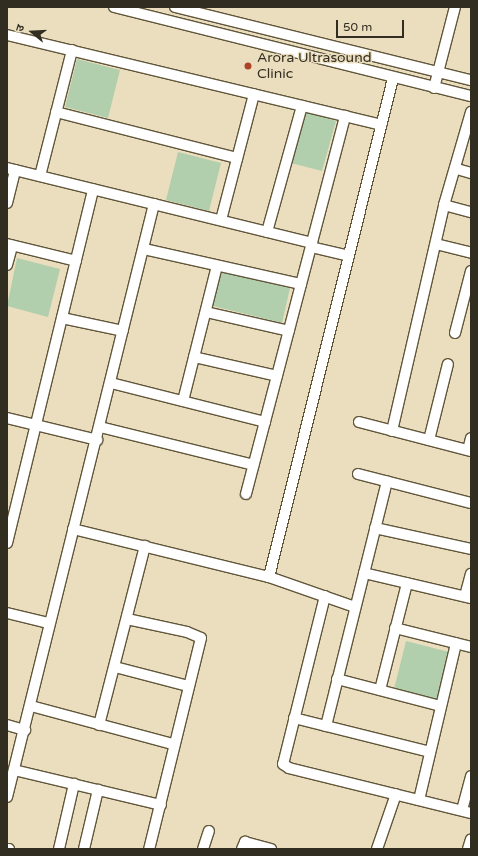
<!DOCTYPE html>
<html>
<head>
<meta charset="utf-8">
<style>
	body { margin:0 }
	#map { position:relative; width:478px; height:856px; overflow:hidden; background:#ebdebe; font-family:"Varela Round","Noto Sans Devanagari",sans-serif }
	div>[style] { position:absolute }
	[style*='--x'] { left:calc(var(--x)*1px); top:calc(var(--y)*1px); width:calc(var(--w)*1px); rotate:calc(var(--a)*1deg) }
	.green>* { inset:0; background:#b1cfad }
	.roads { filter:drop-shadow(1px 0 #61563a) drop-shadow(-1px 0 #61563a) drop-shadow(0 1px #61563a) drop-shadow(0 -1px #61563a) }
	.minor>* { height:10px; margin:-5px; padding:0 5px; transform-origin:5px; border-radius:5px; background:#fff }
	.dots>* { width:11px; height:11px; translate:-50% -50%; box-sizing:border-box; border:2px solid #ebdebe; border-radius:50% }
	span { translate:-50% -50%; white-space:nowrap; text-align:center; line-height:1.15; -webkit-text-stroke:3px #ebdebe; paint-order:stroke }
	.poi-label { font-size:14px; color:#322d21 }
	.left { translate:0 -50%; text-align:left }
	.frame { position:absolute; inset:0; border:8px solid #322d21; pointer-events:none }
	.north { position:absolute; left:12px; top:12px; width:40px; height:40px; -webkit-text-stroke:3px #ebdebe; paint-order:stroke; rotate:288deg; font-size:11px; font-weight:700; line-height:16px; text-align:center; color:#322d21 }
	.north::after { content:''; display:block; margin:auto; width:14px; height:18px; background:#322d21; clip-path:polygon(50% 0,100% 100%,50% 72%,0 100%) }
	.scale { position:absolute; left:336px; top:20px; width:68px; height:18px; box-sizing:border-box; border:2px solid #322d21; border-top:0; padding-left:5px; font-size:12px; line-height:14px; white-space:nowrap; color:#322d21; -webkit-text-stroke:3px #ebdebe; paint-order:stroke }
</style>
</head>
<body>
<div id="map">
	<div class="green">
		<i style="clip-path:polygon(77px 59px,120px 70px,108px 118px,65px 107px)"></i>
		<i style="clip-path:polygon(306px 112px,336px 121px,322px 171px,291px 163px)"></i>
		<i style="clip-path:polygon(178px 152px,221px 163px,209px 211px,166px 200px)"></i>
		<i style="clip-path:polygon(17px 258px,60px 269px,48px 317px,7px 306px)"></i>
		<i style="clip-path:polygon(221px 271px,290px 288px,282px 323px,213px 306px)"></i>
		<i style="clip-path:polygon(406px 641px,449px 652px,437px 700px,394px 689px)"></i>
	</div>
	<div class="roads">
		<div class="minor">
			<i style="--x:114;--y:7;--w:368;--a:14"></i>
			<i style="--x:175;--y:7;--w:305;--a:13.9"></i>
			<i style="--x:7;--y:35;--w:385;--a:13.5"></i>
			<i style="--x:434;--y:88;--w:84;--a:-75.5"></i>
			<i style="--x:56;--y:112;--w:187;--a:14.3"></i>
			<i style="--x:7;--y:168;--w:314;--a:13.8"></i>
			<i style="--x:457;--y:169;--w:15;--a:16"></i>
			<i style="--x:40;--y:176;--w:130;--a:-75.7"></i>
			<i style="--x:7;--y:203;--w:34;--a:-76"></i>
			<i style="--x:444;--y:205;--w:28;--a:15"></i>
			<i style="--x:221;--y:220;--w:130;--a:-75.3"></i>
			<i style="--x:267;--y:232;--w:131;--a:-74.5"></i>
			<i style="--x:7;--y:244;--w:71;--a:13.8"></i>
			<i style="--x:436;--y:244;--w:36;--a:14"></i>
			<i style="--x:311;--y:247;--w:39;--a:13"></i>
			<i style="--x:144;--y:249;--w:161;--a:12.6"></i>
			<i style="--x:7;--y:265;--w:20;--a:-75"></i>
			<i style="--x:206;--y:312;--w:85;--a:12.9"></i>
			<i style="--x:62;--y:318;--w:62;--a:12"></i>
			<i style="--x:455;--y:333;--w:64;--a:-75.5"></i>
			<i style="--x:194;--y:357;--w:85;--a:12.9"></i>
			<i style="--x:111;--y:383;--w:159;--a:14.2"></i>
			<i style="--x:183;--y:401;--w:139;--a:-75.9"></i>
			<i style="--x:7;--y:418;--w:93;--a:13.7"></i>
			<i style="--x:359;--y:422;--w:116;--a:14.5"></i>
			<i style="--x:100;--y:427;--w:158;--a:13.9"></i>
			<i style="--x:392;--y:431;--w:232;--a:-77"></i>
			<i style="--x:444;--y:205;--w:97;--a:-73.8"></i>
			<i style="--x:429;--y:440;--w:78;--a:-76"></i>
			<i style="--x:468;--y:450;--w:12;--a:-76"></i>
			<i style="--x:358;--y:474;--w:117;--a:14.4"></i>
			<i style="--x:246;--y:494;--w:391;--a:-75.3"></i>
			<i style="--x:375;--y:528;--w:98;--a:12.3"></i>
			<i style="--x:73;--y:529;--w:202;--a:13.8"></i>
			<i style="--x:269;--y:577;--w:91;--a:19.2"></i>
			<i style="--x:7;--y:543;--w:364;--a:-76.3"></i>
			<i style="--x:364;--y:573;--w:110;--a:13.2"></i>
			<i style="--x:269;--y:577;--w:514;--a:-76.04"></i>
			<i style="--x:325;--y:596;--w:173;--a:104"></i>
			<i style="--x:283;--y:764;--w:7;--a:34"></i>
			<i style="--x:289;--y:768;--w:187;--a:13.9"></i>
			<i style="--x:465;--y:596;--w:23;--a:-75"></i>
			<i style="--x:7;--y:613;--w:42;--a:13.7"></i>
			<i style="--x:127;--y:619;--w:61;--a:12.2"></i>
			<i style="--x:187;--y:632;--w:15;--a:23"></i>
			<i style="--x:201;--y:638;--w:217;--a:103.8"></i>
			<i style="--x:395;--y:628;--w:78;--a:14"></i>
			<i style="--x:115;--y:667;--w:75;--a:14.6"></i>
			<i style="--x:337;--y:679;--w:107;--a:14.6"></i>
			<i style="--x:380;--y:690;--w:110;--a:-75.8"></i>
			<i style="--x:31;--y:706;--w:147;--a:15"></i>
			<i style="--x:294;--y:718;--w:140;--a:14"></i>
			<i style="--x:7;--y:725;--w:19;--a:16"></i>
			<i style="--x:99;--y:725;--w:185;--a:-75.6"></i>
			<i style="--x:326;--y:726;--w:252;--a:-76"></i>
			<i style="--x:14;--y:770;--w:151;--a:13.4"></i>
			<i style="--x:7;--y:797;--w:611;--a:-76.08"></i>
			<i style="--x:419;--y:800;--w:161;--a:-76.7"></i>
			<i style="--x:462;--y:810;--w:35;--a:-75"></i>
			<i style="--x:7;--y:849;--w:2;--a:0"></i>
			<i style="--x:59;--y:849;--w:67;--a:-77"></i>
			<i style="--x:84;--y:849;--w:61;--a:-76.7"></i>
			<i style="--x:203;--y:849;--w:19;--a:-72"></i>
			<i style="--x:242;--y:849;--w:8;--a:-67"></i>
			<i style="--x:245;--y:842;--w:27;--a:15"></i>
			<i style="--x:377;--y:849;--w:58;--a:-70.9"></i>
			<i style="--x:468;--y:849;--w:10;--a:-73"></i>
		</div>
	</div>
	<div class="dots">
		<i style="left:248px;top:66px;background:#ac4425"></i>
	</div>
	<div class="poi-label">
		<span class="left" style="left:257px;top:66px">Arora Ultrasound<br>Clinic</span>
	</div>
	<div class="frame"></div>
	<div class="north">उ</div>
	<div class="scale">50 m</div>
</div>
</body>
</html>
